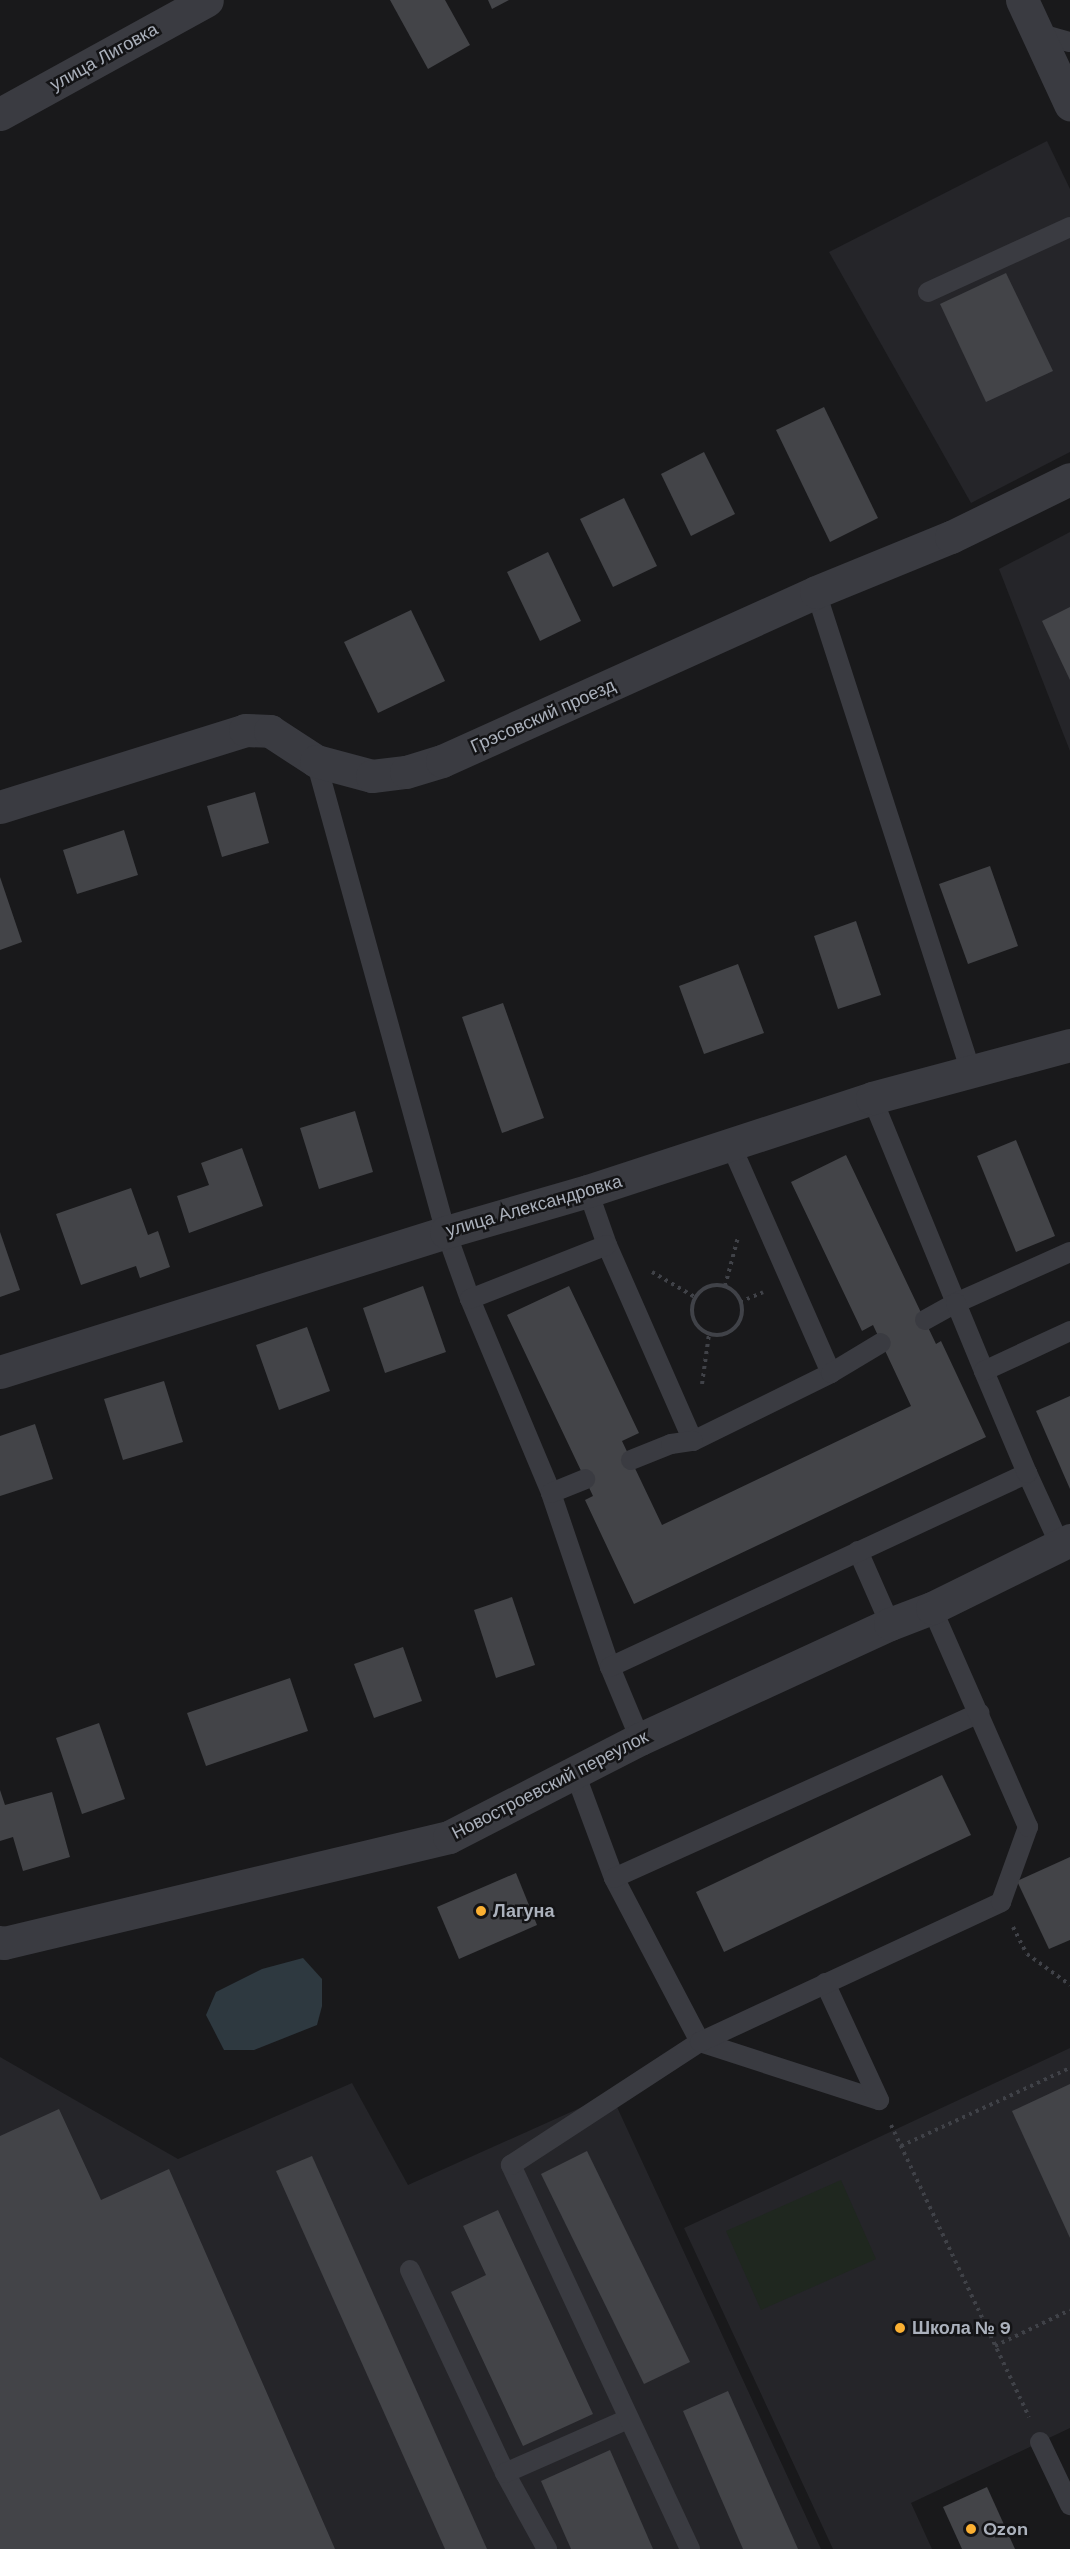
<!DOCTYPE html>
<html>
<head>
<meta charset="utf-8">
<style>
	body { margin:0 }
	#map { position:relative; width:1070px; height:2549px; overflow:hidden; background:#19191b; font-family:"DM Sans",sans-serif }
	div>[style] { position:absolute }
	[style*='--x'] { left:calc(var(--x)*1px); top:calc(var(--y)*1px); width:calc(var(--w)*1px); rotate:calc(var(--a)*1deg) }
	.built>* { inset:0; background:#252529 }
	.green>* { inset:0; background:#1f271f }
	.water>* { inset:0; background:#2e3940 }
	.building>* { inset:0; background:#434448 }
	.path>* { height:4px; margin-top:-2px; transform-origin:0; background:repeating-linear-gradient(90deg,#404248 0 3px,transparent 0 7.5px) }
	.path>.ring { margin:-2px; padding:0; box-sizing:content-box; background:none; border:4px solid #404248; border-radius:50% }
	.service>* { height:20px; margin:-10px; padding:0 10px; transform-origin:10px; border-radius:10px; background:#3a3b41 }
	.minor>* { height:33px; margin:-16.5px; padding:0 16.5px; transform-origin:16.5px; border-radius:16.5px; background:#3a3b41 }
	.tertiary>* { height:33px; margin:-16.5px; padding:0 16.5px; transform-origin:16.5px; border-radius:16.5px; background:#3a3b41 }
	.dots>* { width:16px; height:16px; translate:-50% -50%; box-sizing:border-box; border:3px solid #141416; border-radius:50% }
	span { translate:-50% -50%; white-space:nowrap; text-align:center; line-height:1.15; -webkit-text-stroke:5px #141416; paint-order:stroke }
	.street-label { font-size:18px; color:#abb1bc }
	.poi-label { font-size:18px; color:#abb1bc; font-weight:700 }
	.left { translate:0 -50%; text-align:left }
</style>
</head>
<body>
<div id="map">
	<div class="built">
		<i style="clip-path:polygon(1047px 141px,1070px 189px,1070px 452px,971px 503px,829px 252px)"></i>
		<i style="clip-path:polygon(1070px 532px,1070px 751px,999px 569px)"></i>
		<i style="clip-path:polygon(1070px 2048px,1070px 2428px,911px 2503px,932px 2549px,833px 2549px,684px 2228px)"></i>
		<i style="clip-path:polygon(0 2057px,178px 2159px,352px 2083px,408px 2185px,611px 2094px,821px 2549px,0 2549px)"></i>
	</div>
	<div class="green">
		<i style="clip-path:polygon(841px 2180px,876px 2259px,761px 2310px,726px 2231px)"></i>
	</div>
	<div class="water">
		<i style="clip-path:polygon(303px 1958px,322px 1979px,322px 2006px,317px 2025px,254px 2050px,224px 2050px,206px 2015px,216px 1992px,262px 1969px)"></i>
	</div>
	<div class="building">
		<i style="clip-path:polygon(390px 0,445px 0,470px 45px,428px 69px)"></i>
		<i style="clip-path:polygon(488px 0,509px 0,492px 9px)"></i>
		<i style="clip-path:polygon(1006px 273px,1053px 371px,986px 402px,940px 304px)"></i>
		<i style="clip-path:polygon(824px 407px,878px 518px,830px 542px,776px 430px)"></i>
		<i style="clip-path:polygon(704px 452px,735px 514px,691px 536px,661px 474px)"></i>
		<i style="clip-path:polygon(624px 498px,657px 566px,613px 587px,580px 519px)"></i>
		<i style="clip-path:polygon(548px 552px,581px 621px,540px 641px,507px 572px)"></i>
		<i style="clip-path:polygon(1070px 607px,1070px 680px,1042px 621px)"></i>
		<i style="clip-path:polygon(411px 610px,445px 681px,378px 713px,344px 642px)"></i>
		<i style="clip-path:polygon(255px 792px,269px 843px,222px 857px,207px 806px)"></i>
		<i style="clip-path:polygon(124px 830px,138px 875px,77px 894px,63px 850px)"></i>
		<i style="clip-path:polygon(990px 866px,1018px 946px,968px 964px,939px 884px)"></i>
		<i style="clip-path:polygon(0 877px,22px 942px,0 950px)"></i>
		<i style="clip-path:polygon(856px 921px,881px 995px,838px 1009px,814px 936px)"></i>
		<i style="clip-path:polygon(738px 964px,764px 1033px,704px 1054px,679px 986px)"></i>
		<i style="clip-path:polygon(503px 1003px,544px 1118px,502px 1133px,462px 1017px)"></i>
		<i style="clip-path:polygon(355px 1111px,373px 1172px,319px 1189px,300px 1128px)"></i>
		<i style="clip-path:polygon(1016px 1140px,1055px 1236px,1016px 1252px,977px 1156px)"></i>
		<i style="clip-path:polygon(242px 1148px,263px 1206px,189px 1233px,177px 1196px,209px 1185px,201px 1163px)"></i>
		<i style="clip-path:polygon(846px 1155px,936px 1344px,941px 1341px,986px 1437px,634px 1604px,585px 1500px,593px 1496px,507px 1315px,569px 1286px,639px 1433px,622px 1441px,662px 1525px,911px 1406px,873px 1325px,862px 1331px,791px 1182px)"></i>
		<i style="clip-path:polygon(131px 1188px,148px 1235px,158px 1231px,170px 1267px,140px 1278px,136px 1266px,81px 1285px,56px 1214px)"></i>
		<i style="clip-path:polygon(0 1232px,20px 1290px,0 1297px)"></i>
		<i style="clip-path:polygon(423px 1286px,446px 1352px,385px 1373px,363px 1308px)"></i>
		<i style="clip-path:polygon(307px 1327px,330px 1391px,279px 1410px,256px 1345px)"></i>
		<i style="clip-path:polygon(164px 1381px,183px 1442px,123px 1460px,104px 1399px)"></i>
		<i style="clip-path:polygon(1070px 1396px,1070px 1489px,1036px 1411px)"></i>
		<i style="clip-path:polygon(35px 1424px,53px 1479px,0 1496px,0 1436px)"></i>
		<i style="clip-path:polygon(512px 1597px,535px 1665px,496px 1678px,474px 1610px)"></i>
		<i style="clip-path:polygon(403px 1647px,422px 1701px,374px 1718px,354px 1664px)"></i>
		<i style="clip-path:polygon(290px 1678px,308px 1731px,206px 1766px,187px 1713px)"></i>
		<i style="clip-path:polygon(99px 1723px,125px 1799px,82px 1814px,56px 1738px)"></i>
		<i style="clip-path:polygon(942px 1775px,971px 1835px,724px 1952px,696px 1892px)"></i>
		<i style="clip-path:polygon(0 1790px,5px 1805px,52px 1792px,70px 1857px,23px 1871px,13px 1837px,0 1841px)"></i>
		<i style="clip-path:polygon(1070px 1857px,1070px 1940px,1049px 1949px,1017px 1881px)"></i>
		<i style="clip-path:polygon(516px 1873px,537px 1925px,459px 1959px,437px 1907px)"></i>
		<i style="clip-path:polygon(1070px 2084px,1070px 2238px,1012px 2111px)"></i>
		<i style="clip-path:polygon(59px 2109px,101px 2200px,169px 2169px,335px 2549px,0 2549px,0 2136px)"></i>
		<i style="clip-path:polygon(587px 2151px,690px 2362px,644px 2384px,541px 2174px)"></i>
		<i style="clip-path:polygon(312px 2156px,487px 2549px,445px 2549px,276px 2171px)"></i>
		<i style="clip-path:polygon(498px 2210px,593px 2414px,523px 2446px,451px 2292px,486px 2275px,463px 2226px)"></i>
		<i style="clip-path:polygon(728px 2391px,798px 2549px,743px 2549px,683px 2411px)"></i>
		<i style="clip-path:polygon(610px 2450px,653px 2549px,571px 2549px,541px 2481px)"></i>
		<i style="clip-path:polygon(987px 2487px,1015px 2549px,962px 2549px,943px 2507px)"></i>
	</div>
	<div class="path">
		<i style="--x:652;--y:1272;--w:50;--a:30.2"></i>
		<i class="ring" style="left:692px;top:1285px;width:46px;height:46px"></i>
		<i style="--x:725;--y:1286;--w:51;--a:-75.1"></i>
		<i style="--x:740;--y:1302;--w:25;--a:-23"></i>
		<i style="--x:702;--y:1384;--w:50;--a:-82"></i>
		<i style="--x:1013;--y:1927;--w:30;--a:63"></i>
		<i style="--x:1027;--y:1954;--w:53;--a:35.8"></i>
		<i style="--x:891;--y:2125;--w:323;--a:64.7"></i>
		<i style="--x:901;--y:2146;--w:186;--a:-24.8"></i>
		<i style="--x:995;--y:2346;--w:83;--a:-25.6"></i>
	</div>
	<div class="service">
		<i style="--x:1038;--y:33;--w:33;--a:16"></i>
		<i style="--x:928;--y:292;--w:156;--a:-24.6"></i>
		<i style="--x:816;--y:592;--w:504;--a:72.1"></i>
		<i style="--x:316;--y:761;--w:489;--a:74.6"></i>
		<i style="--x:446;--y:1232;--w:71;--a:70.3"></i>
		<i style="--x:470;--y:1299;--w:210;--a:67.3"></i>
		<i style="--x:551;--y:1493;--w:184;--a:71.3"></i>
		<i style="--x:610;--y:1667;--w:78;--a:67.4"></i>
		<i style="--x:872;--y:1098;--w:222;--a:67.7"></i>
		<i style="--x:956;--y:1303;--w:125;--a:-24.1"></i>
		<i style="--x:588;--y:1191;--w:57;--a:70.6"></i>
		<i style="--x:607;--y:1245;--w:214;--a:66.3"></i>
		<i style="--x:693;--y:1441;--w:154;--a:-26.2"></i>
		<i style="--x:831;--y:1373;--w:249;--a:-113.7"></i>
		<i style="--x:470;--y:1299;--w:147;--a:-21.5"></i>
		<i style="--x:925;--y:1320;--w:35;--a:-29"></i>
		<i style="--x:956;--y:1303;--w:74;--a:67.6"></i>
		<i style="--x:831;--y:1373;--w:58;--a:-31"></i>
		<i style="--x:631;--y:1460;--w:43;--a:-21.8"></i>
		<i style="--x:671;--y:1444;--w:22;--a:-8"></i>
		<i style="--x:1027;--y:1473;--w:79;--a:65.4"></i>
		<i style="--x:551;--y:1493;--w:37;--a:-22"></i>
		<i style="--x:858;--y:1551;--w:80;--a:66.3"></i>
		<i style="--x:610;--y:1667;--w:460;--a:-24.9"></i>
		<i style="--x:1027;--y:1473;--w:111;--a:-112.9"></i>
		<i style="--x:984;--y:1371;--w:95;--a:-24.9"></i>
		<i style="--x:575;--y:1773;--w:112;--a:69.6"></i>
		<i style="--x:614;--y:1878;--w:185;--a:62.3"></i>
		<i style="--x:700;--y:2042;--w:188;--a:18"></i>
		<i style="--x:614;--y:1878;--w:401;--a:-24.3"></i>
		<i style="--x:825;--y:1983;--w:129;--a:65.2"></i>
		<i style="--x:410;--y:2270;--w:224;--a:64.9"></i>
		<i style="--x:505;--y:2473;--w:87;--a:61.1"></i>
		<i style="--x:1040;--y:2442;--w:70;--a:64.5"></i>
		<i style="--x:505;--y:2473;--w:134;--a:-23.7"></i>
		<i style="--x:690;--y:2549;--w:424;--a:-115"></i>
		<i style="--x:511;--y:2165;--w:225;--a:-33.1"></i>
		<i style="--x:700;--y:2042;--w:332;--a:-24.9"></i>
		<i style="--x:1001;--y:1902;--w:80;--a:-70.2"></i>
		<i style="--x:1028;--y:1827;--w:239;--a:-113.7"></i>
	</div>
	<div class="minor">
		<i style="--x:0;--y:114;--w:236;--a:-28.8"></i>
		<i style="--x:0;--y:807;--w:257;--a:-17.4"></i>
		<i style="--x:245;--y:730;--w:25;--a:2"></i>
		<i style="--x:270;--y:731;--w:55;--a:33.1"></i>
		<i style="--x:316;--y:761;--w:58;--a:15"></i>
		<i style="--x:372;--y:776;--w:34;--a:-7"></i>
		<i style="--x:406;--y:772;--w:38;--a:-17"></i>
		<i style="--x:442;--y:761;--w:410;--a:-24.3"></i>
		<i style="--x:816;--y:592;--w:146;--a:-22.2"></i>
		<i style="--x:951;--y:537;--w:132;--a:-26"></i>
		<i style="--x:0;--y:1372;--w:467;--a:-17.4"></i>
		<i style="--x:446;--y:1232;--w:148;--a:-16.1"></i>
		<i style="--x:588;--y:1191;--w:299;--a:-18.1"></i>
		<i style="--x:872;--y:1098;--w:205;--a:-15"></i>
		<i style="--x:0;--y:1942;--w:4;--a:14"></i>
		<i style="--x:4;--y:1943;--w:457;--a:-13.4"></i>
		<i style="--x:449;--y:1837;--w:215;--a:-27.2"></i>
		<i style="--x:640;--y:1739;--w:275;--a:-24.7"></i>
		<i style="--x:890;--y:1624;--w:45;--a:-20.9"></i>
		<i style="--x:932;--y:1608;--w:154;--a:-26.2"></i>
	</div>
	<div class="tertiary">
		<i style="--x:1022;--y:0;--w:115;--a:65.2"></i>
	</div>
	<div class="dots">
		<i style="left:481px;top:1911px;background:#fbb032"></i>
		<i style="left:900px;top:2328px;background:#fbb032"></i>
		<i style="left:971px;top:2529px;background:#fbb032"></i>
	</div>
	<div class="street-label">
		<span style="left:104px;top:57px;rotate:-29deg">улица Лиговка</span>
		<span style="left:543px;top:716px;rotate:-24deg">Грэсовский проезд</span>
		<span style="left:534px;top:1206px;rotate:-16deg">улица Александровка</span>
		<span style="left:550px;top:1785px;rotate:-27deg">Новостроевский переулок</span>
	</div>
	<div class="poi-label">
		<span class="left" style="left:493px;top:1911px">Лагуна</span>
		<span class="left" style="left:912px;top:2328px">Школа № 9</span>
		<span class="left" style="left:983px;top:2529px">Ozon</span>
	</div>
</div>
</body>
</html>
